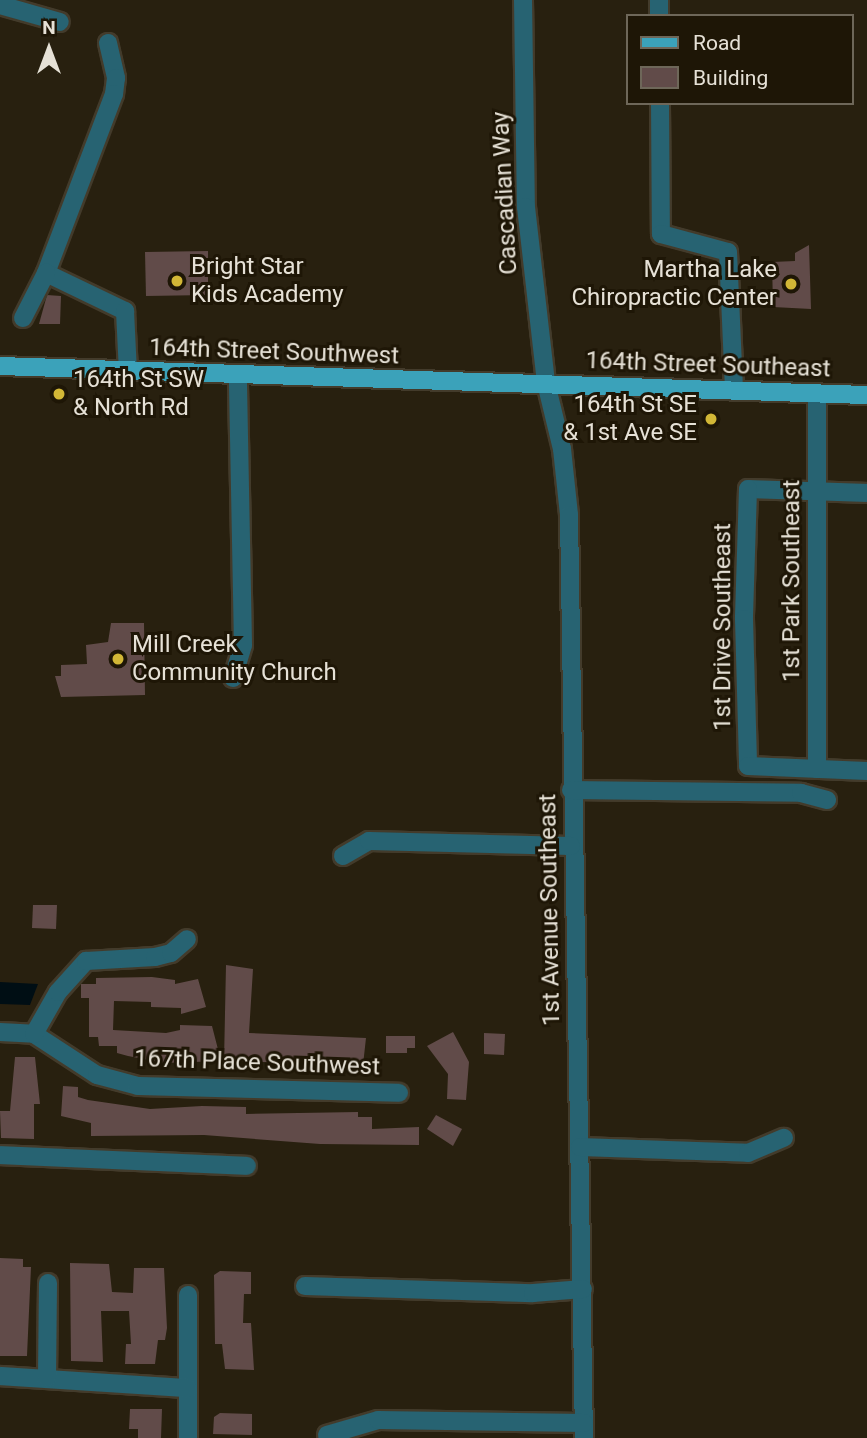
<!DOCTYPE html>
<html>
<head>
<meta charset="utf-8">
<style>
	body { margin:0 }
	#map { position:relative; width:867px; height:1438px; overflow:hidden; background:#28200f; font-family:Roboto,sans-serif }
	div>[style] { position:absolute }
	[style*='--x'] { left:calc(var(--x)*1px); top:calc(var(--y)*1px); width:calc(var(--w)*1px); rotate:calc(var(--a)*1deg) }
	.water>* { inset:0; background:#000e14 }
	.building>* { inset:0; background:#614b49 }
	.roads { filter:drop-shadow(2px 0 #433b2b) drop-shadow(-2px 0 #433b2b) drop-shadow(0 2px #433b2b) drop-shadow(0 -2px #433b2b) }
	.minor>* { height:18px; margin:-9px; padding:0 9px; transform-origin:9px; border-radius:9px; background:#276372 }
	.major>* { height:18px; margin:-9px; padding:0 9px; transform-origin:9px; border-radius:9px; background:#3ba2ba }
	.dots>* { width:19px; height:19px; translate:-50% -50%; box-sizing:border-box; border:4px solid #1e1606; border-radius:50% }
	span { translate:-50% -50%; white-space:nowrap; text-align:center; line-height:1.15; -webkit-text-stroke:6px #1e1606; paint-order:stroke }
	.street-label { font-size:24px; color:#e6e1d6 }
	.poi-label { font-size:24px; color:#e6e1d6 }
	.left { translate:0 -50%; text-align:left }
	.right { translate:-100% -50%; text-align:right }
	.legend { position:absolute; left:626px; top:14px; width:228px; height:91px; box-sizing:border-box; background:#1e1606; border:2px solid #6e6759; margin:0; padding:9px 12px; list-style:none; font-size:21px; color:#e6e1d6 }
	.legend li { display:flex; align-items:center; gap:14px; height:35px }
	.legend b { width:35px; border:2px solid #6e6759 }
	.north { position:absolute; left:14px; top:14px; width:70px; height:70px; -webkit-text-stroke:5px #1e1606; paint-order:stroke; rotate:0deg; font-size:19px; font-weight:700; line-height:28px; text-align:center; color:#e6e1d6 }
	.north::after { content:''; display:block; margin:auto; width:24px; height:32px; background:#e6e1d6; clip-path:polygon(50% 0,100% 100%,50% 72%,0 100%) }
</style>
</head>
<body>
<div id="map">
	<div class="water">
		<i style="clip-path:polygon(0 982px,38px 984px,30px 1005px,0 1004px)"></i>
	</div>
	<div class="building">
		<i style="clip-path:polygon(809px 245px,811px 309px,773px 307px,772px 262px,795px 261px,795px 253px)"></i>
		<i style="clip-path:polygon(208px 251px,208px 295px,146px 296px,145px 252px)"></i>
		<i style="clip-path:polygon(47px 295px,61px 296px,60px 324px,39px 324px)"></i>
		<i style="clip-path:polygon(111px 623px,144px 623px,145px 695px,61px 697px,55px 676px,61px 676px,61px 665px,87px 664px,86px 645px,108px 642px)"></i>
		<i style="clip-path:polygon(33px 905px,57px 905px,56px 929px,32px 928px)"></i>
		<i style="clip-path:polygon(226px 965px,253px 969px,249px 1033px,366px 1038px,363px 1065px,224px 1061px)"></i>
		<i style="clip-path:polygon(152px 977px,175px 980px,175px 984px,198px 979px,206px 1007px,181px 1014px,181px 1008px,151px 1007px,151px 1002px,114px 1001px,113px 1030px,166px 1033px,180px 1030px,180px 1025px,212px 1026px,221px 1061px,164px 1063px,128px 1056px,117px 1053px,117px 1046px,99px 1046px,98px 1037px,89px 1037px,89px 998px,81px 998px,81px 984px,96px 984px,96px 978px)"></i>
		<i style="clip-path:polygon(453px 1032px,469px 1062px,466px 1100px,447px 1099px,448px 1074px,427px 1046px)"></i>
		<i style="clip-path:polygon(484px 1033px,505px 1034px,504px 1055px,484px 1054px)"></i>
		<i style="clip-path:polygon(386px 1036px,415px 1036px,415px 1048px,407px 1048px,407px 1053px,386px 1053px)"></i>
		<i style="clip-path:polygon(15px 1057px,35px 1057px,40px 1104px,34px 1104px,34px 1139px,1px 1138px,0 1111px,10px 1111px)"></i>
		<i style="clip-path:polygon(63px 1086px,78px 1087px,78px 1097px,88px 1100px,150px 1109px,202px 1106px,246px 1107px,246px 1114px,358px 1112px,358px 1117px,372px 1117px,372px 1129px,419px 1127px,419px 1145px,320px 1144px,204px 1135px,91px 1136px,91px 1123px,61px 1116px)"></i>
		<i style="clip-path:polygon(436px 1115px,462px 1129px,453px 1146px,427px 1129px)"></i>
		<i style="clip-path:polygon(0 1258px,23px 1259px,23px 1267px,31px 1267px,27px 1356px,0 1356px)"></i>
		<i style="clip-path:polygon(70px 1263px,109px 1264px,112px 1292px,133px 1293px,134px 1268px,164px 1268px,167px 1328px,165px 1340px,158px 1340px,155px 1364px,125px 1364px,126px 1344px,131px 1344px,129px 1311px,101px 1311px,103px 1362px,71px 1361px)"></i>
		<i style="clip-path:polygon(220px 1271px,251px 1272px,251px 1294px,244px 1294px,243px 1323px,251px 1323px,254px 1370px,225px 1369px,222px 1344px,215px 1344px,214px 1275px)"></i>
		<i style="clip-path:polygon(130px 1409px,162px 1409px,161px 1438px,138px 1438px,138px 1429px,129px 1429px)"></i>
		<i style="clip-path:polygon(220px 1413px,252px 1414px,252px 1435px,213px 1434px,214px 1417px)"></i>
	</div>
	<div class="roads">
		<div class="minor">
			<i style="--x:523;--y:0;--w:207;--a:89.2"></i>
			<i style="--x:526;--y:207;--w:177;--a:83.5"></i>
			<i style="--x:546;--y:383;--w:68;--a:76.4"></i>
			<i style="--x:562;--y:449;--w:66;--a:83.9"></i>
			<i style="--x:569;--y:515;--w:923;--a:89.07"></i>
			<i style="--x:659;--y:0;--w:16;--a:90"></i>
			<i style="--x:0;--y:5;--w:62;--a:15.8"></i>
			<i style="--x:108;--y:43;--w:36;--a:77"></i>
			<i style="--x:116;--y:78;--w:16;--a:97"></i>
			<i style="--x:114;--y:94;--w:191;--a:110.8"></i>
			<i style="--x:46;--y:273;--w:88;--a:25.7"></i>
			<i style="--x:125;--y:311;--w:61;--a:87.2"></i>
			<i style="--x:660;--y:103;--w:131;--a:89.6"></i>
			<i style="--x:661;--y:234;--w:69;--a:15"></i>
			<i style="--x:728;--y:252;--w:139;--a:87.5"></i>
			<i style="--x:23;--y:318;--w:51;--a:-62.9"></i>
			<i style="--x:867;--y:493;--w:119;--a:-178.1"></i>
			<i style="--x:748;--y:489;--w:130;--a:91.8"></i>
			<i style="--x:744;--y:619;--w:147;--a:88.4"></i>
			<i style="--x:748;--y:766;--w:119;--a:2.4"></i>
			<i style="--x:233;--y:678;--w:34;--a:-73"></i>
			<i style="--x:243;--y:645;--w:267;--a:-91.1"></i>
			<i style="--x:817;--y:769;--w:375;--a:-90"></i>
			<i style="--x:571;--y:790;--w:230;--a:0.7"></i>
			<i style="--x:801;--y:793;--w:27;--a:15"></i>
			<i style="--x:343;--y:856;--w:30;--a:-30"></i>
			<i style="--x:369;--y:841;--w:202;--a:1.4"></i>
			<i style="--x:0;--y:1032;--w:34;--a:3"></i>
			<i style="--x:34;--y:1034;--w:75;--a:33.1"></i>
			<i style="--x:97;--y:1075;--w:42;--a:15"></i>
			<i style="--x:138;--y:1086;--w:261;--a:1.5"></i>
			<i style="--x:34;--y:1034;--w:48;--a:-60.3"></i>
			<i style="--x:58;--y:992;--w:42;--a:-47.9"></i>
			<i style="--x:86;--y:961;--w:69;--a:-3.3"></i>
			<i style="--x:155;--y:957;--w:16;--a:-14"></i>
			<i style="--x:171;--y:953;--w:21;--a:-41"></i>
			<i style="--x:580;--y:1147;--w:168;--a:2"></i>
			<i style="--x:748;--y:1153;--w:39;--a:-23"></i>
			<i style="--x:0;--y:1155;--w:247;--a:2.5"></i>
			<i style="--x:305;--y:1286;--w:228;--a:1.8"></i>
			<i style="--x:533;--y:1293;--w:50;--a:-4.6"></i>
			<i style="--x:188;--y:1295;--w:143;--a:90"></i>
			<i style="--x:0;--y:1376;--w:188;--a:3.7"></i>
			<i style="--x:47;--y:1378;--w:95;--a:-89.4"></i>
			<i style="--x:327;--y:1435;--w:53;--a:-16.4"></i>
			<i style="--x:378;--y:1420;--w:206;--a:0.8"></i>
		</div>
		<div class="major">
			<i style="--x:0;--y:366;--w:867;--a:1.92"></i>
		</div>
	</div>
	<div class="dots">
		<i style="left:177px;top:281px;background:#d2b736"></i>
		<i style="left:791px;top:284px;background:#d2b736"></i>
		<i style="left:59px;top:394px;background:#d2b736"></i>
		<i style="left:711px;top:419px;background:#d2b736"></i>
		<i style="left:118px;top:659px;background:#d2b736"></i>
	</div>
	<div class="street-label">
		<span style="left:505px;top:193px;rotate:-93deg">Cascadian Way</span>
		<span style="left:274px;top:352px;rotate:2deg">164th Street Southwest</span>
		<span style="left:708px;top:365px;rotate:2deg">164th Street Southeast</span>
		<span style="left:792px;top:581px;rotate:-90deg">1st Park Southeast</span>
		<span style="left:723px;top:627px;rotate:-90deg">1st Drive Southeast</span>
		<span style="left:550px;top:910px;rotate:-91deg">1st Avenue Southeast</span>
		<span style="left:257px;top:1063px;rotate:2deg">167th Place Southwest</span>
	</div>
	<div class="poi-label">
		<span class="left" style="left:191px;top:281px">Bright Star<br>Kids Academy</span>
		<span class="right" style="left:777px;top:284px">Martha Lake<br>Chiropractic Center</span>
		<span class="left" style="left:73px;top:394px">164th St SW<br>&amp; North Rd</span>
		<span class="right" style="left:697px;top:419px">164th St SE<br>&amp; 1st Ave SE</span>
		<span class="left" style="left:132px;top:659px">Mill Creek<br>Community Church</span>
	</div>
	<ul class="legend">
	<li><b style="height:9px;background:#3ba2ba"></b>Road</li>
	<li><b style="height:19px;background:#614b49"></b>Building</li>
	</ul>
	<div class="north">N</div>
</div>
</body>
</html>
